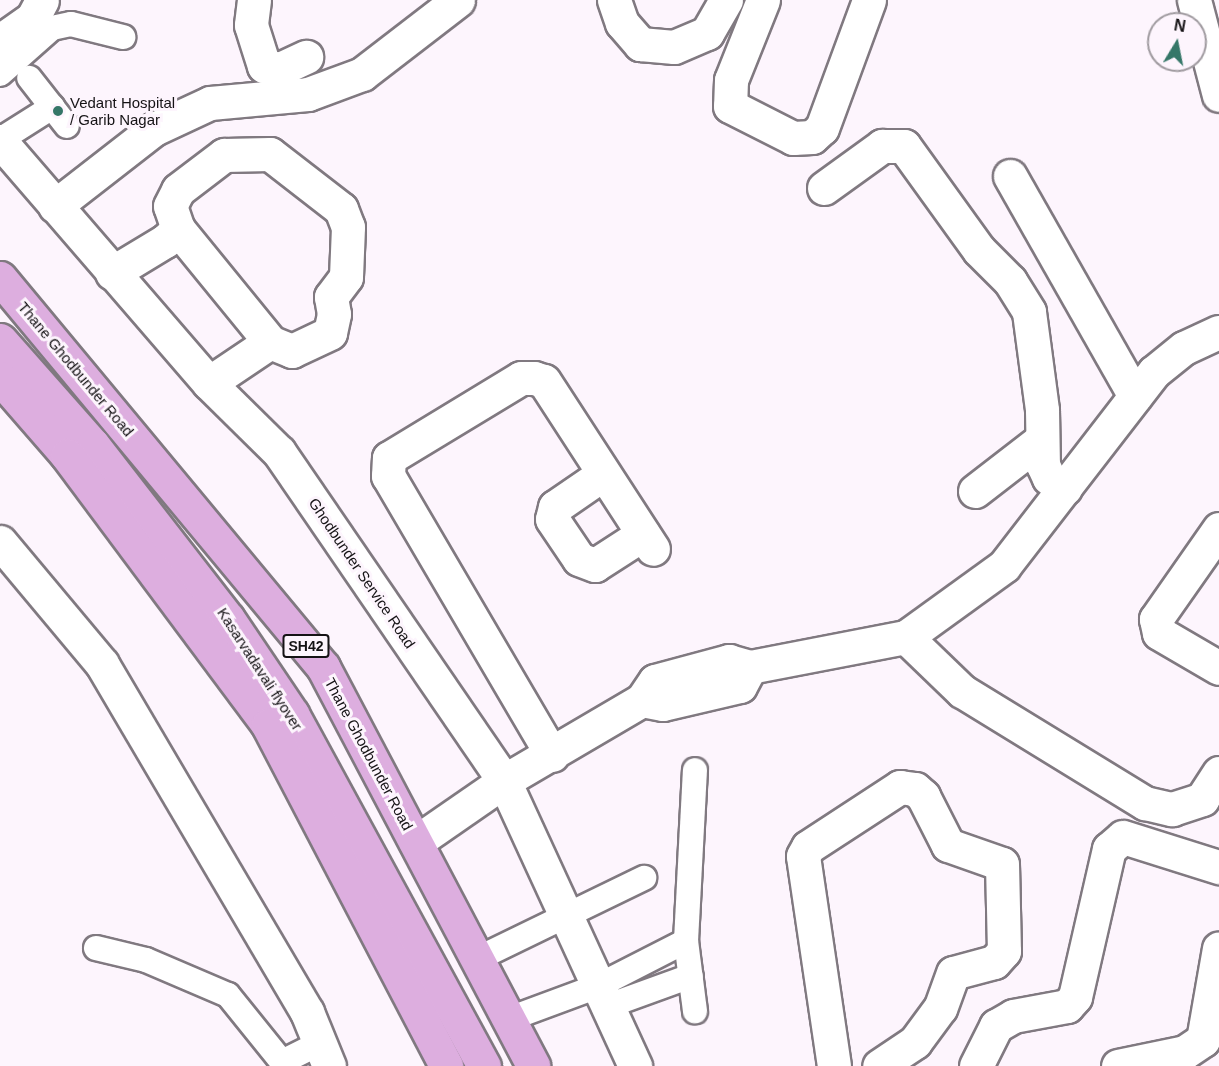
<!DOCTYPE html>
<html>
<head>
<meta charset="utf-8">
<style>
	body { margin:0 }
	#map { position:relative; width:1219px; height:1066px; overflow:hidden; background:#fdf5fd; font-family:Arial,sans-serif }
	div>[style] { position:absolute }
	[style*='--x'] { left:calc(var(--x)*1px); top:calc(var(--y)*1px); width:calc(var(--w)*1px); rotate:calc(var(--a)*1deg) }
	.roads { filter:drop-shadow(2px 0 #807980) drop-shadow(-2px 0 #807980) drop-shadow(0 2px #807980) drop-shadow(0 -2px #807980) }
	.lane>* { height:24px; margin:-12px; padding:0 12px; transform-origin:12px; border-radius:12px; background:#fff }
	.street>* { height:33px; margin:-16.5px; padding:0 16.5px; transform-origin:16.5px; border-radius:16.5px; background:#fff }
	.secondary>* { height:33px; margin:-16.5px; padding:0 16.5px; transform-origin:16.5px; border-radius:16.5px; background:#fff }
	.primary>* { height:33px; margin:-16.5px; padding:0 16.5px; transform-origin:16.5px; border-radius:16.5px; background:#ddaedf }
	.dots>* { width:16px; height:16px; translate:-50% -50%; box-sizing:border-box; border:3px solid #fdf5fd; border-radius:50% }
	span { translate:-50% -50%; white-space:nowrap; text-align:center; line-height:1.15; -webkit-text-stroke:6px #fdf5fd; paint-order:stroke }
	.shield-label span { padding:2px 4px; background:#fdf5fd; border:2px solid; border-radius:4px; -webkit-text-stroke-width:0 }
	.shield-label { font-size:14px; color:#151315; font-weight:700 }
	.poi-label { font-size:15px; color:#151315 }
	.left { translate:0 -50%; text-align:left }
	.street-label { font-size:15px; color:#151315 }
	.north { position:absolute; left:1147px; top:12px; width:60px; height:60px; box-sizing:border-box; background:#fdf5fd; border:2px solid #a09ba0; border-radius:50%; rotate:10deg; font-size:16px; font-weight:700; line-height:24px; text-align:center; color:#151315 }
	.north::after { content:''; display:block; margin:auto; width:21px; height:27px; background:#357768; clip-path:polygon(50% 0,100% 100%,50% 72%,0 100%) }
</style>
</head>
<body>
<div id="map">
	<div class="roads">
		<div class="lane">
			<i style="--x:0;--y:74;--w:69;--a:-41.5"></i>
			<i style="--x:52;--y:28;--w:19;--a:-12"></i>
			<i style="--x:71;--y:24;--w:54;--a:14"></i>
			<i style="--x:52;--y:107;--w:24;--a:52"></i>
			<i style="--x:0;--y:140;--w:62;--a:-32.4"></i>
			<i style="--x:52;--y:107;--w:37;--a:-128"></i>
			<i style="--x:686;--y:941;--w:71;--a:82.7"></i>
			<i style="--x:96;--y:948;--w:51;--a:13.5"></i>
			<i style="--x:146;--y:960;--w:89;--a:23.1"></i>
			<i style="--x:228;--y:995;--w:86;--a:51.1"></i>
			<i style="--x:282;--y:1062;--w:42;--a:-26.6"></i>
			<i style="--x:477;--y:959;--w:186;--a:-25.9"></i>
			<i style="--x:608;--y:1006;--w:88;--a:-19.9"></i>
			<i style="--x:509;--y:1019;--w:95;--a:-20.3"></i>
			<i style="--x:598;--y:986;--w:99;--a:-27.1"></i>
			<i style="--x:686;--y:941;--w:171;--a:-87"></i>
		</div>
		<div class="street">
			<i style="--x:254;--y:0;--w:25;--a:97"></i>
			<i style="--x:251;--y:25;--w:43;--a:72.4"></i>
			<i style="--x:264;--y:66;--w:16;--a:11"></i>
			<i style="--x:280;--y:69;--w:29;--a:-25"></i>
			<i style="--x:614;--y:0;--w:24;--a:71"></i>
			<i style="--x:622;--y:23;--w:28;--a:49"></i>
			<i style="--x:640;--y:44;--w:34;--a:5"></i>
			<i style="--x:674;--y:47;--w:36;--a:-23"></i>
			<i style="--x:707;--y:33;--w:38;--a:-60"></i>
			<i style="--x:763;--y:0;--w:86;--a:111.8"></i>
			<i style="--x:731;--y:80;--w:26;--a:92"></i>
			<i style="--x:730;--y:106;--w:71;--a:26.9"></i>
			<i style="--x:793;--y:138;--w:19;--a:-3"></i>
			<i style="--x:812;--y:137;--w:13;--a:-42"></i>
			<i style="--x:822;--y:128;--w:136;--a:-69.8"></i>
			<i style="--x:1194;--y:0;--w:98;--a:75.3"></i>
			<i style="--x:0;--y:41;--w:39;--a:-35"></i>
			<i style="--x:32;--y:19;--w:21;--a:-62"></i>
			<i style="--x:1010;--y:176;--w:253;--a:60.4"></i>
			<i style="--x:824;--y:188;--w:72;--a:-35.9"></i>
			<i style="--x:882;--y:146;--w:22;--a:0"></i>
			<i style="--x:904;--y:146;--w:128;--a:54.2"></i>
			<i style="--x:979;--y:250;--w:44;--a:45"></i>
			<i style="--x:1010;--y:281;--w:36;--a:58"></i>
			<i style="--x:1029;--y:312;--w:99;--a:82.4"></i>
			<i style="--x:1042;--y:410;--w:55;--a:89"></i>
			<i style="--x:1043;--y:465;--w:14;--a:65"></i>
			<i style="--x:1049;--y:478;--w:19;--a:32"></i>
			<i style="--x:55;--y:206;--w:125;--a:-37.9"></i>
			<i style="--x:154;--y:129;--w:62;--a:-24.9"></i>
			<i style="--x:210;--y:103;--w:98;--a:-5.2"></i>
			<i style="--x:308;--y:94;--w:58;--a:-20.3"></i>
			<i style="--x:362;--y:74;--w:121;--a:-37.6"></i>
			<i style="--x:178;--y:229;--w:24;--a:-109"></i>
			<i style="--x:170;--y:206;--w:18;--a:-63"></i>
			<i style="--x:178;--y:190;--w:58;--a:-37.3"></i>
			<i style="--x:224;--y:155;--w:46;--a:-1.2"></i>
			<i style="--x:270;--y:154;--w:90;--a:37.8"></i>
			<i style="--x:341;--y:209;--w:19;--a:69"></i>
			<i style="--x:348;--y:227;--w:50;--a:92.3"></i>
			<i style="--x:346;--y:277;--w:25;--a:127"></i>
			<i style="--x:331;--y:297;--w:17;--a:80"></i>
			<i style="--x:334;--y:314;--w:19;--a:102"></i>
			<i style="--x:330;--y:333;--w:42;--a:154.7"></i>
			<i style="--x:292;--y:351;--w:24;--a:-158"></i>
			<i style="--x:112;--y:273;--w:62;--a:-31.1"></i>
			<i style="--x:165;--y:241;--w:18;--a:-43"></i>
			<i style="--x:178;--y:229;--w:146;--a:50.8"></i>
			<i style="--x:270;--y:342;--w:73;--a:146.1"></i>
			<i style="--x:603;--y:474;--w:58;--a:145.5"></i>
			<i style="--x:555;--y:507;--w:12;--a:104"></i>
			<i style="--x:552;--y:519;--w:48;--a:56"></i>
			<i style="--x:579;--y:559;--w:17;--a:21"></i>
			<i style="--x:595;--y:565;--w:57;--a:-32.9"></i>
			<i style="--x:975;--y:491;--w:83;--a:-37.7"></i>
			<i style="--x:1219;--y:529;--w:110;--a:125"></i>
			<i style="--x:1156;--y:619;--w:14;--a:78"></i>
			<i style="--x:1159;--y:633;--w:69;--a:30.3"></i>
			<i style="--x:906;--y:637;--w:78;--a:44"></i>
			<i style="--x:962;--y:691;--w:215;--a:31.5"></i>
			<i style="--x:1145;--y:803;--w:28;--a:13"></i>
			<i style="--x:1172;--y:809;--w:32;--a:-18"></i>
			<i style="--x:1202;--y:799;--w:31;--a:-57"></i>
			<i style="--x:642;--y:700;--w:21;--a:11"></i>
			<i style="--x:663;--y:704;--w:79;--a:-13.2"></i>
			<i style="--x:740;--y:686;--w:21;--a:-62"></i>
			<i style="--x:552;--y:755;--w:324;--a:-120.4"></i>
			<i style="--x:388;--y:476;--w:18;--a:-87"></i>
			<i style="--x:389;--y:458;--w:154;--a:-31.2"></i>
			<i style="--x:521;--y:378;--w:13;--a:0"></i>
			<i style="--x:534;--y:378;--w:10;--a:17"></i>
			<i style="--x:544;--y:381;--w:200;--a:57"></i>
			<i style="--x:416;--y:842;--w:107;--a:-34.7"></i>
			<i style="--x:504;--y:781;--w:160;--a:-30.4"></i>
			<i style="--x:642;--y:700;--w:23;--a:-56"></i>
			<i style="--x:655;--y:681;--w:77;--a:-15.1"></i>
			<i style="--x:729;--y:661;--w:22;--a:16"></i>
			<i style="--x:750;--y:667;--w:159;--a:-10.9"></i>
			<i style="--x:906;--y:637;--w:121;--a:-35.9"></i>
			<i style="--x:1004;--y:566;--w:245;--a:-52.3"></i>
			<i style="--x:1154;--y:372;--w:38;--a:-39"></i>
			<i style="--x:1184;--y:348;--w:38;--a:-25"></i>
			<i style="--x:834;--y:1066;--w:212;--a:-98.4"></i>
			<i style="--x:803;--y:856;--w:10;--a:-61"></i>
			<i style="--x:808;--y:847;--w:110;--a:-33.1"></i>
			<i style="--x:900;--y:787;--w:15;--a:8"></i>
			<i style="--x:915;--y:789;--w:11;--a:41"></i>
			<i style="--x:923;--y:796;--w:55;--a:63"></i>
			<i style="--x:948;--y:845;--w:57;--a:19.4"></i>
			<i style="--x:1002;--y:864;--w:87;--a:88.7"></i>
			<i style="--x:1004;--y:951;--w:15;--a:132"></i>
			<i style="--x:994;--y:962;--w:42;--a:165"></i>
			<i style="--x:953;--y:973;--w:37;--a:110"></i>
			<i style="--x:940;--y:1008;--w:42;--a:126.3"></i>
			<i style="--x:915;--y:1042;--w:43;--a:146.3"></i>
			<i style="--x:976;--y:1066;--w:45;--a:-63.4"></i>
			<i style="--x:996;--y:1026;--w:20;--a:-30"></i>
			<i style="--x:1013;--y:1016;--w:55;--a:-10.5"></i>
			<i style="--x:1067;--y:1006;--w:12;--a:-48"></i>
			<i style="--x:1075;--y:997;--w:152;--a:-77.1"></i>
			<i style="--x:1109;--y:849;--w:18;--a:-41"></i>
			<i style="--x:1123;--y:837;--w:101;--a:17.4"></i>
			<i style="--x:1118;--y:1066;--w:68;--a:-11.8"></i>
			<i style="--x:1185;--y:1052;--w:22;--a:-34"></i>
			<i style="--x:1203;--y:1040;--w:93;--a:-80.1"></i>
		</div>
		<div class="secondary">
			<i style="--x:0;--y:141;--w:320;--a:49.2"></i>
			<i style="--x:209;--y:383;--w:98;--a:44.6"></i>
			<i style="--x:279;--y:452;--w:399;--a:55.6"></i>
			<i style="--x:504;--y:781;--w:314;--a:65.3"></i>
			<i style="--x:0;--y:542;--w:159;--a:50.1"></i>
			<i style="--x:102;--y:664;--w:404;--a:59.5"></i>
			<i style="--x:307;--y:1012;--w:58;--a:67.8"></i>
		</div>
		<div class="primary">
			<i style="--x:0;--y:278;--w:506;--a:50.3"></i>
			<i style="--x:323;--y:667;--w:451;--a:62.2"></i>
			<i style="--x:0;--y:340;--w:140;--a:48.5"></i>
			<i style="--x:93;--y:445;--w:220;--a:52.2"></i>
			<i style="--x:228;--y:619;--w:115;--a:56"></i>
			<i style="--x:292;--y:714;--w:401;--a:61.4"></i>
			<i style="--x:0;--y:378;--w:102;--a:49"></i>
			<i style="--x:67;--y:455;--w:337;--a:53.3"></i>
			<i style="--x:268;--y:725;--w:385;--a:62.4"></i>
		</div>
	</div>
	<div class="dots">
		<i style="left:58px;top:111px;background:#357768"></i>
	</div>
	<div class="shield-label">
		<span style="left:306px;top:646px">SH42</span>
	</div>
	<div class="poi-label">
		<span class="left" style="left:70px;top:111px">Vedant Hospital<br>/ Garib Nagar</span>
	</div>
	<div class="street-label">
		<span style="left:76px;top:369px;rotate:50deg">Thane Ghodbunder Road</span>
		<span style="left:362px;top:573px;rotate:56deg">Ghodbunder Service Road</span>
		<span style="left:260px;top:669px;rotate:57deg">Kasarvadavali flyover</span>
		<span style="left:369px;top:754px;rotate:62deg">Thane Ghodbunder Road</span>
	</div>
	<div class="north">N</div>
</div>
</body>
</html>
